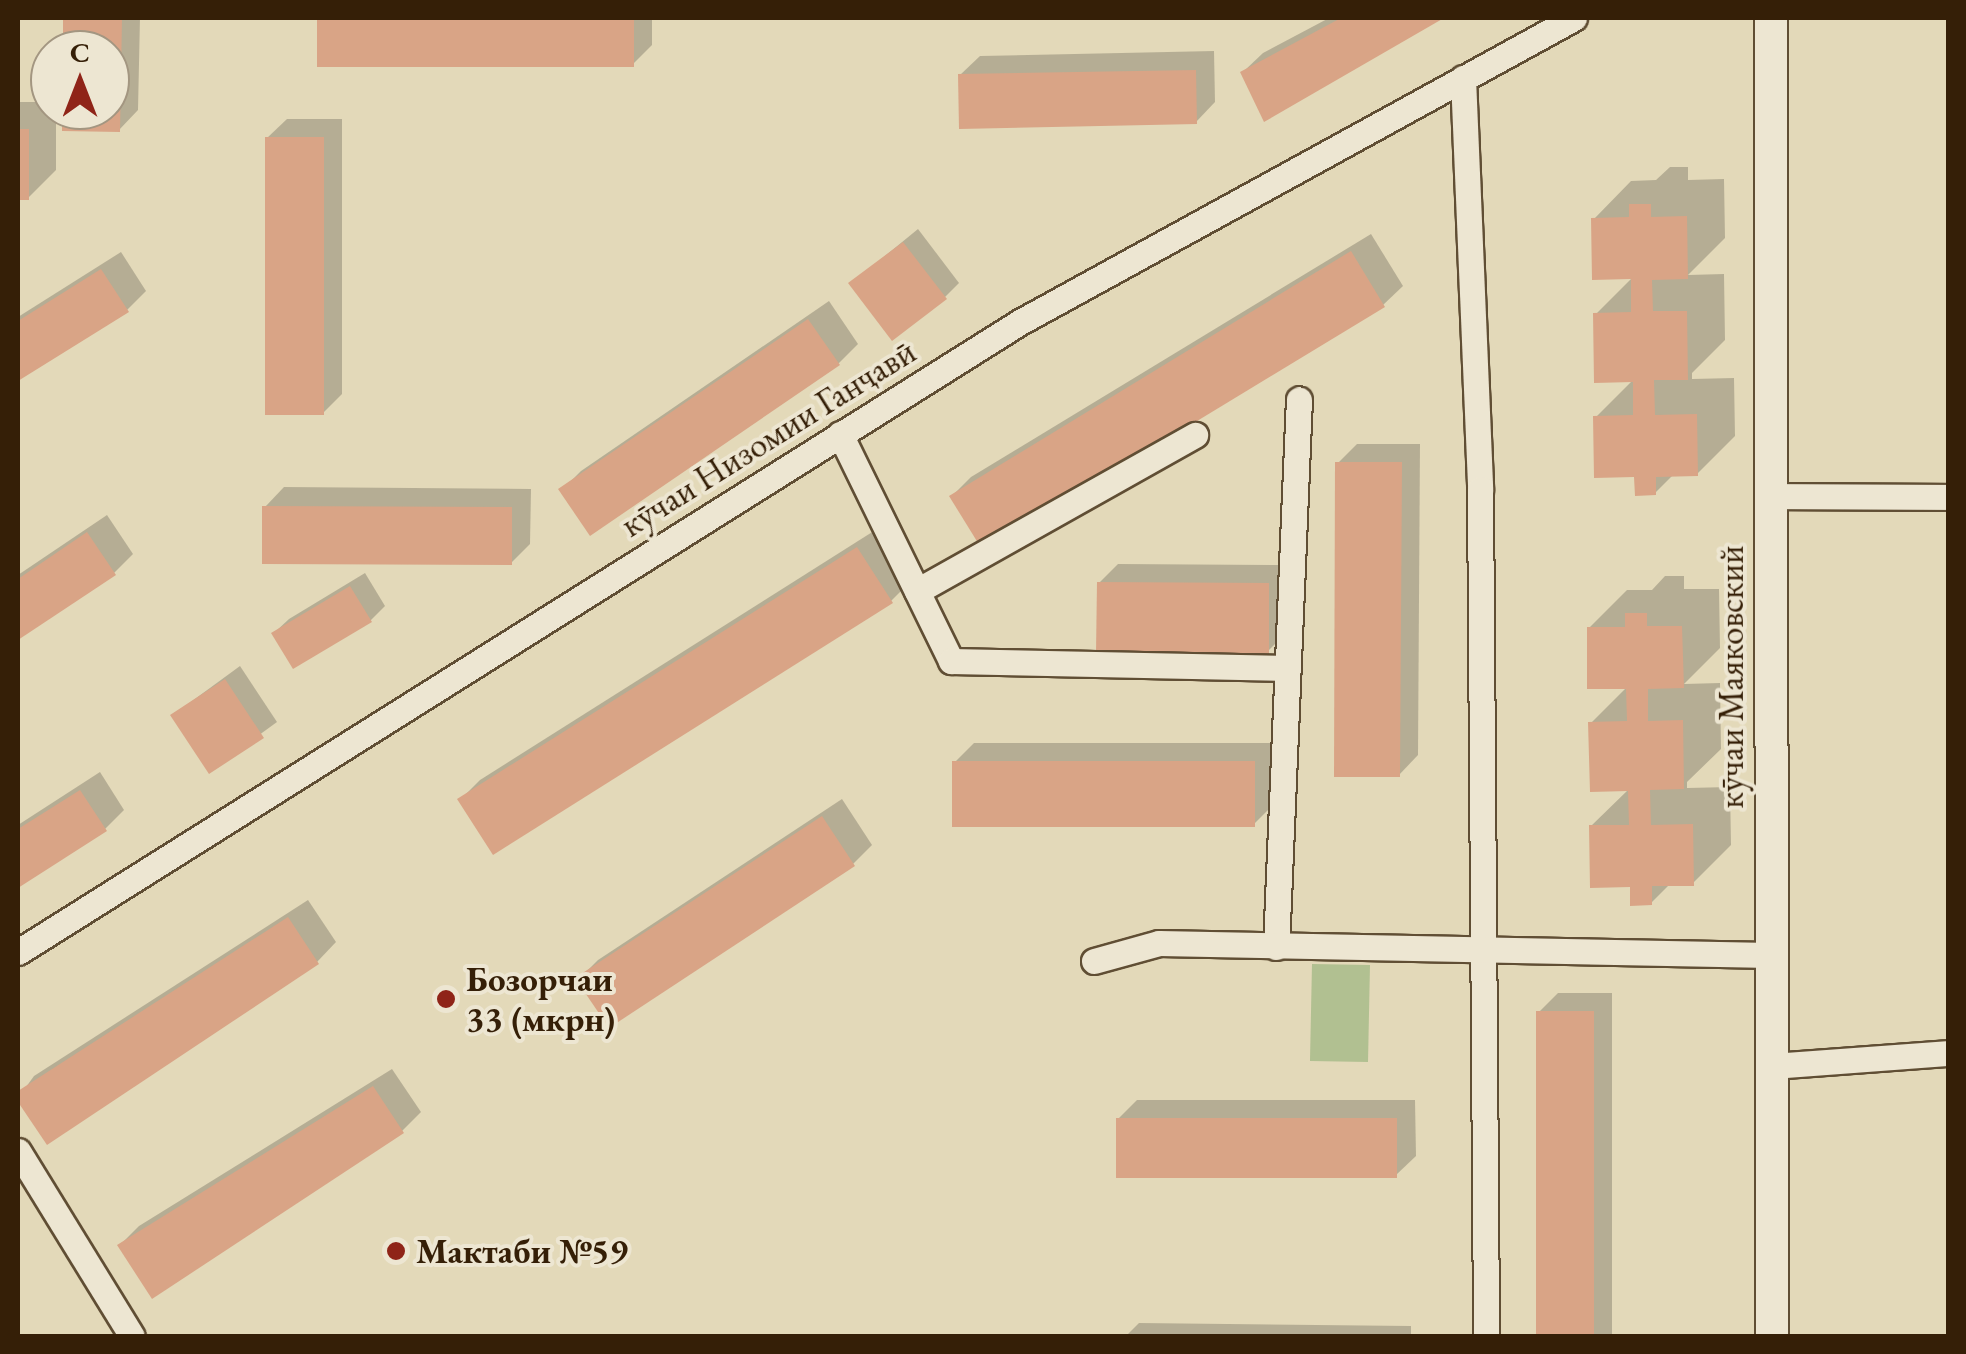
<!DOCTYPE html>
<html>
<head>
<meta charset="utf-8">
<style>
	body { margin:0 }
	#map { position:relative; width:1966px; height:1354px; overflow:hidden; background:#e3d9b9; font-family:"EB Garamond",serif }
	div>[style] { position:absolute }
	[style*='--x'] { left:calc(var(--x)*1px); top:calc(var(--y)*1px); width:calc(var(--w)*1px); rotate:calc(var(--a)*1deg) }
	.green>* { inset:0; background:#b1c091 }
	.shadow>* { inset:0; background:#0003 }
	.building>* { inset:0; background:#d9a486 }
	.roads { filter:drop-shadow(2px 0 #604e34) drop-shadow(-2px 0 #604e34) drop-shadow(0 2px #604e34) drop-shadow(0 -2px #604e34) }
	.minor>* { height:25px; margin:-12.5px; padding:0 12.5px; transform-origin:12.5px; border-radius:12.5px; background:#ede6d2 }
	.tertiary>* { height:32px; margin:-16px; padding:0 16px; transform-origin:16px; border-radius:16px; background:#ede6d2 }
	.dots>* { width:28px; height:28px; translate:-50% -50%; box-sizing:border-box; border:5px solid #ede6d2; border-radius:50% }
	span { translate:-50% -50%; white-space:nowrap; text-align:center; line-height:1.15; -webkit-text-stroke:8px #ede6d2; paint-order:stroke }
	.street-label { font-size:35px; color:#351f07 }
	.poi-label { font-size:35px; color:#351f07; font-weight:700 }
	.left { translate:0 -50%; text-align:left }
	.frame { position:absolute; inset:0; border:20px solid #351f07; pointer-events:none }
	.north { position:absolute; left:30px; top:30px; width:100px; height:100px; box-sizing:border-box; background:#ede6d2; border:2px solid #a39681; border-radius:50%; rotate:0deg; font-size:28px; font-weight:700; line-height:40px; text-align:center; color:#351f07 }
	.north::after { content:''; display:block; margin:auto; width:35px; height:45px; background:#8f2418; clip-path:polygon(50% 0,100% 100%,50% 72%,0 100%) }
</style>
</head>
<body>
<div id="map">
	<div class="green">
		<i style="clip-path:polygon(1312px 964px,1370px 965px,1368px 1062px,1310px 1061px)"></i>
	</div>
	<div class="shadow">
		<i style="clip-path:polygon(66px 18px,140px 18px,138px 110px,119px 130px,64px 110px,110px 110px,110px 50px,65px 50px)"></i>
		<i style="clip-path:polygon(320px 18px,652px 18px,652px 45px,633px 64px,320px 64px)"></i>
		<i style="clip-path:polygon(1329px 18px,1439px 18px,1265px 119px,1243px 72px,1263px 53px)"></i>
		<i style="clip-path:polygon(1214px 51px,1215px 102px,1196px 122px,960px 75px,980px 56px)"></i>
		<i style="clip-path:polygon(18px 102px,50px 102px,50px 110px,56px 110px,56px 170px,28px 198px,18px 198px)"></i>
		<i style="clip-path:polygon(287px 119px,342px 119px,342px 394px,323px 413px,267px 138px)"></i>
		<i style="clip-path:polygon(1670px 167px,1688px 167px,1688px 180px,1724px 179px,1725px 238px,1688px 275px,1724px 274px,1725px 340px,1692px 373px,1692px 379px,1734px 378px,1735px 436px,1697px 474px,1674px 474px,1655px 493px,1596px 417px,1634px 379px,1596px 314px,1633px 277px,1594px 219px,1631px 181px,1656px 180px)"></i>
		<i style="clip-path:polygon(918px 229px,959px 283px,945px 297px,852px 283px)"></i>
		<i style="clip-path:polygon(1371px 234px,1403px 286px,1383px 305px,952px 496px,971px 477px)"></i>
		<i style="clip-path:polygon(121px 252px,146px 291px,127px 310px,18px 378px,18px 317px)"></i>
		<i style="clip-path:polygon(829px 301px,858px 344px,839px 363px,562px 490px,581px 471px)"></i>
		<i style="clip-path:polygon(1357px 444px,1420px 444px,1418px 755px,1399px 775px,1338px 463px)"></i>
		<i style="clip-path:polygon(284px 487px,531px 489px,530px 544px,511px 563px,265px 507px)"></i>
		<i style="clip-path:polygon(107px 515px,133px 554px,114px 573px,18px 637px,18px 575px)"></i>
		<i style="clip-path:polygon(877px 529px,910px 582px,891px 601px,461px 799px,480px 780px)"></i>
		<i style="clip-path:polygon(1118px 564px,1288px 565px,1287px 632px,1268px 651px,1099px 583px)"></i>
		<i style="clip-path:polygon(365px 573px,385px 606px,371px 620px,274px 633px,289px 619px)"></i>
		<i style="clip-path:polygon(1665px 576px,1684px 576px,1684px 589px,1719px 589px,1720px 648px,1684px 684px,1720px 683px,1721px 749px,1687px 782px,1687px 788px,1730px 787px,1731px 845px,1693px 883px,1670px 884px,1651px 903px,1591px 826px,1629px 789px,1591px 723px,1628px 686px,1589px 628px,1627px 590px,1652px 590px)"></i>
		<i style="clip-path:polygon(240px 666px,277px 722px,210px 771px,173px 715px)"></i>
		<i style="clip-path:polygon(974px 743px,1273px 743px,1273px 805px,1254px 824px,955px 762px)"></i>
		<i style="clip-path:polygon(100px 772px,124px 810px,105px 829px,18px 885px,18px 825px)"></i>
		<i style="clip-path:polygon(842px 799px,872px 845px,853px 864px,579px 979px,598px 960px)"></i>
		<i style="clip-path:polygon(308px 900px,336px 942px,317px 962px,48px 1141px,18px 1098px,34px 1076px)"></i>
		<i style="clip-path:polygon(1558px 993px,1612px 993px,1612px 1336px,1538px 1336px,1539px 1012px)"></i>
		<i style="clip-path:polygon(392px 1069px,421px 1112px,402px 1131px,120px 1245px,139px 1226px)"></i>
		<i style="clip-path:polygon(1137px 1100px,1415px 1100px,1416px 1156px,1396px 1175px,1118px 1119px)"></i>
		<i style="clip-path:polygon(1139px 1323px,1411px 1326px,1411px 1336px,1126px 1336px)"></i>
	</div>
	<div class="building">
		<i style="clip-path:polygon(63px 18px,122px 18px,120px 132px,62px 131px,62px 110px,110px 110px,110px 50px,63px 50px)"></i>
		<i style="clip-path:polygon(317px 18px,634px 18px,634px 67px,317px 67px)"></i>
		<i style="clip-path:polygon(1341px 18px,1444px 18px,1264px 122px,1240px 72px)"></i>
		<i style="clip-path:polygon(1196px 70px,1197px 124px,959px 129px,958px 74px)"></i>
		<i style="clip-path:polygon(18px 129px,29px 129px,29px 200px,18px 200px)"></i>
		<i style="clip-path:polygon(265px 137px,324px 137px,324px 415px,265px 415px)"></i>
		<i style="clip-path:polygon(1629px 204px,1651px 204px,1651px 217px,1687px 216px,1688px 279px,1652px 280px,1653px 311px,1687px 311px,1688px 380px,1654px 380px,1655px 415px,1697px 414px,1698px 476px,1656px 477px,1656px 495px,1635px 496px,1634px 477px,1594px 478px,1593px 416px,1633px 415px,1633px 382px,1594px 383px,1593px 313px,1631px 312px,1631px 279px,1592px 280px,1591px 218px,1629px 217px)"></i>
		<i style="clip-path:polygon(903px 242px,947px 299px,892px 341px,848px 283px)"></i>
		<i style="clip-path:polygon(1351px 251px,1385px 307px,983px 551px,949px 496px)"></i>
		<i style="clip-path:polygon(101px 269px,129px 312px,18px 381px,18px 321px)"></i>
		<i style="clip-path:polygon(808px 319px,840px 365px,590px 536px,558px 489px)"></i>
		<i style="clip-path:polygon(1335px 462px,1402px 462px,1400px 777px,1334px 777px)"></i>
		<i style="clip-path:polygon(262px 506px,512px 507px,512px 565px,262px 564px)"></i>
		<i style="clip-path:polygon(87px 532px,116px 575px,18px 640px,18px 579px)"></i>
		<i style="clip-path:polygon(857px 547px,893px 603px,493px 855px,457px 799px)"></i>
		<i style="clip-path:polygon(1097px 582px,1269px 583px,1269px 654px,1096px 653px)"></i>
		<i style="clip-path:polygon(350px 586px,372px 622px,293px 669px,271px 633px)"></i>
		<i style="clip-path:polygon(1625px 613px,1647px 613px,1647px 626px,1682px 626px,1684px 688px,1648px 689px,1648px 721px,1683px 720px,1684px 789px,1650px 790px,1651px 825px,1693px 824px,1694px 886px,1652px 886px,1652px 905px,1630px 906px,1630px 887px,1590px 888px,1589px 825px,1629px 825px,1628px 791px,1590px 792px,1588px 722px,1627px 721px,1626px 689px,1587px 689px,1587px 627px,1625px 627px)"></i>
		<i style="clip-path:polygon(225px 679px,264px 738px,209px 774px,170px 715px)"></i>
		<i style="clip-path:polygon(952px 761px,1255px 761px,1255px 827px,952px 827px)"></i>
		<i style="clip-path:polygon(80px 790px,107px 831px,18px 888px,18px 829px)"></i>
		<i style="clip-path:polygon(822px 816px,855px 866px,609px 1028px,575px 978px)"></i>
		<i style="clip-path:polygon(288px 917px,319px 964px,47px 1145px,18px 1102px,18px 1091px)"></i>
		<i style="clip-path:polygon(1536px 1011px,1594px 1011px,1594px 1336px,1536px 1336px)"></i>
		<i style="clip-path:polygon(373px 1086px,404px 1133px,152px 1299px,117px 1245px)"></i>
		<i style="clip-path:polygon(1116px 1118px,1397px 1118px,1397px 1178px,1116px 1178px)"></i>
	</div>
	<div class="roads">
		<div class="minor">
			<i style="--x:1463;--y:78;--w:411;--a:87.6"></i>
			<i style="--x:1480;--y:489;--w:847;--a:89.59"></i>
			<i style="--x:840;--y:434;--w:253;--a:63.9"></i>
			<i style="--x:951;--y:661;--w:337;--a:1.2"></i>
			<i style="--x:1770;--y:496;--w:178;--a:0.3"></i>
			<i style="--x:917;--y:591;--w:319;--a:-29.3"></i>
			<i style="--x:1276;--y:947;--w:548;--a:-87.6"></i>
			<i style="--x:18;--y:952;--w:1184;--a:-32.16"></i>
			<i style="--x:1020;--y:322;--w:632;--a:-28.76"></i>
			<i style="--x:1094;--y:961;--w:67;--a:-15.5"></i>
			<i style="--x:1159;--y:943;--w:612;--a:1.12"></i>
			<i style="--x:1771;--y:1066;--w:177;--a:-4.2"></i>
			<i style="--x:18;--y:1151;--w:217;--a:58.4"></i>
		</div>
		<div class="tertiary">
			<i style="--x:1771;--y:18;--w:1318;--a:89.96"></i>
		</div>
	</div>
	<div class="dots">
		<i style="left:446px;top:999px;background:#8f2418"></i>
		<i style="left:396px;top:1251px;background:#8f2418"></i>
	</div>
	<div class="street-label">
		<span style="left:768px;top:438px;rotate:-32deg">кӯчаи Низомии Ганҷавӣ</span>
		<span style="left:1731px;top:677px;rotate:-90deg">кӯчаи Маяковский</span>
	</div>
	<div class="poi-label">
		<span class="left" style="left:466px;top:999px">Бозорчаи<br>33 (мкрн)</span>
		<span class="left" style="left:416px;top:1251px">Мактаби №59</span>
	</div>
	<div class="frame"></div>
	<div class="north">С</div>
</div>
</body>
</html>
